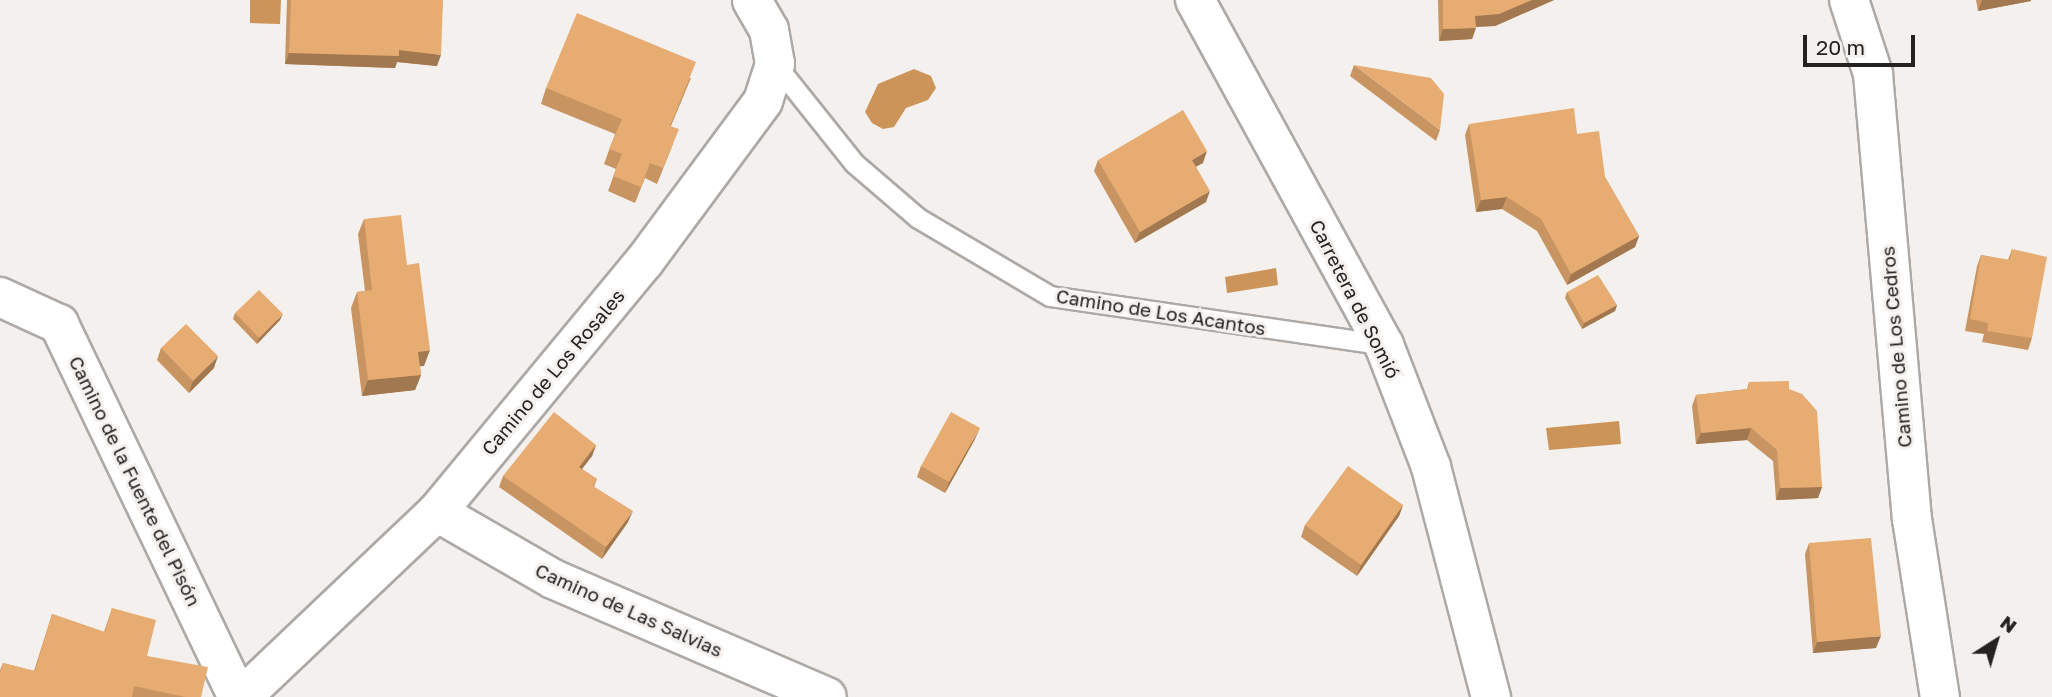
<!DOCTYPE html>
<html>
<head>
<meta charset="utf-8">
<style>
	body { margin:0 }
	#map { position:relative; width:2052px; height:697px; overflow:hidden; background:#f4f0ed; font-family:"Golos Text",sans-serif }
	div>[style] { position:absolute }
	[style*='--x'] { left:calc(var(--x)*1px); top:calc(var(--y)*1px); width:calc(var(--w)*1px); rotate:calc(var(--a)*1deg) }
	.water>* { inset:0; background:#cd945a }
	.roads { filter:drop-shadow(2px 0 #aca9a6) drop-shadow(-2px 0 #aca9a6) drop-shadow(0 2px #aca9a6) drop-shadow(0 -2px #aca9a6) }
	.service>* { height:19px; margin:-9.5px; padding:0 9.5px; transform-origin:9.5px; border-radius:9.5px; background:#fff }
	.minor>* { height:38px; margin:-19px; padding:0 19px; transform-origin:19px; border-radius:19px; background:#fff }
	.tertiary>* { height:38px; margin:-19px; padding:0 19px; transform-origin:19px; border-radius:19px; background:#fff }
	.wall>* { inset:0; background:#c79462 }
	.shaded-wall>* { inset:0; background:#a27850 }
	.building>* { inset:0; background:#e7ac72 }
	span { translate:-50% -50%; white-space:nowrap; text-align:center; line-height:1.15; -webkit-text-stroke:6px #f4f0ed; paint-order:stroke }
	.street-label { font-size:19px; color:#232221 }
	.north { position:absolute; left:1961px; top:606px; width:70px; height:70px; -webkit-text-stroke:5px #f4f0ed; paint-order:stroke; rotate:37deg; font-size:19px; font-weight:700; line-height:28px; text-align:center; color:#232221 }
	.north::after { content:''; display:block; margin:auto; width:24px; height:32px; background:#232221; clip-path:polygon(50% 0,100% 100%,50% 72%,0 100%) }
	.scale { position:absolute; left:1803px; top:35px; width:112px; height:32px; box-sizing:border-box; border:4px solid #232221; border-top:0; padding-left:9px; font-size:21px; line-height:24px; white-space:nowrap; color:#232221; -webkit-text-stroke:5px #f4f0ed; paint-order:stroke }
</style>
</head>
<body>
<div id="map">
	<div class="water">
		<i style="clip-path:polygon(250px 0,281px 0,280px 24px,250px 23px)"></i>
		<i style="clip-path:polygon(914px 69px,931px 76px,936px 88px,928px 100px,906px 108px,894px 127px,883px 129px,872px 123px,865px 112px,878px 84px)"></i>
		<i style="clip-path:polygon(1276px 268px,1278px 285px,1227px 293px,1225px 277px)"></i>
		<i style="clip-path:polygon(1619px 421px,1621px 444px,1549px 450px,1546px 428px)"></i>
	</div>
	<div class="roads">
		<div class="service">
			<i style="--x:775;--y:64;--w:127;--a:51.4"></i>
			<i style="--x:854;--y:163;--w:84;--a:40.7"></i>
			<i style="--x:918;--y:218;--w:153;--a:30.6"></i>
			<i style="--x:1050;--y:296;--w:338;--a:8.3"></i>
		</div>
		<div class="minor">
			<i style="--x:1849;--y:0;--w:78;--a:72"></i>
			<i style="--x:1873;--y:74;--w:447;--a:85"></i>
			<i style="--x:1912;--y:519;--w:180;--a:81.1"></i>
			<i style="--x:0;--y:297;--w:65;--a:24.6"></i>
			<i style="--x:59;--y:324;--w:414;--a:64.4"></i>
			<i style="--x:437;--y:512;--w:134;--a:30"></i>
			<i style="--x:553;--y:579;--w:298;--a:23.3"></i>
			<i style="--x:242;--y:697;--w:269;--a:-43.5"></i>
			<i style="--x:437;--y:512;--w:325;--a:-50.4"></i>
			<i style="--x:644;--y:262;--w:200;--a:-53.5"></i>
			<i style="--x:763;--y:101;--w:39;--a:-72"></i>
			<i style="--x:775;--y:64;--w:35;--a:-100"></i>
			<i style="--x:769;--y:30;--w:34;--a:-120"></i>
		</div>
		<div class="tertiary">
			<i style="--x:1195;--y:0;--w:393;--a:61.3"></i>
			<i style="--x:1384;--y:345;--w:131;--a:68.9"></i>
			<i style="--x:1431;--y:467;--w:238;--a:75.4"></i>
		</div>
	</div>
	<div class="wall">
		<i style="clip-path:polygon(287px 0,443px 0,437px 66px,397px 62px,395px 68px,285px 64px)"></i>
		<i style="clip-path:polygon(1438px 0,1554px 0,1495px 26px,1476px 27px,1472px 39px,1439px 41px)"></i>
		<i style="clip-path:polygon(1976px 0,2031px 0,2031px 1px,1978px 11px)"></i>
		<i style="clip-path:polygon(1354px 65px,1440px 130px,1436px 141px,1350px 76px)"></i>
		<i style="clip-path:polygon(691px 78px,671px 126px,673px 144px,657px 184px,645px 178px,635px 203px,608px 191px,616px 169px,604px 164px,615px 134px,541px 104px,546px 88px)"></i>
		<i style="clip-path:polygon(1469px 124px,1577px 134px,1605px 177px,1639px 236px,1635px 247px,1567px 285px,1537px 231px,1502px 209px,1476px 212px,1465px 135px)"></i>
		<i style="clip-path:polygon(1098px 160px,1203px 163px,1196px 166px,1206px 202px,1135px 243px,1094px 171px)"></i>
		<i style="clip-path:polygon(364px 219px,407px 265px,424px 366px,420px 366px,421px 375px,415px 390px,362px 396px,351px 308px,357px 292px,365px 291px,358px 234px)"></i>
		<i style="clip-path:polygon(2012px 249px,2032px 338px,2028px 350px,1982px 342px,1984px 334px,1965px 331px,1977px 266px,1981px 255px,2008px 260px)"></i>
		<i style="clip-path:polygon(1567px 292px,1617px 305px,1615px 311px,1582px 329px,1565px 298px)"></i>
		<i style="clip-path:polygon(235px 313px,280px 320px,257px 344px,233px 319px)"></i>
		<i style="clip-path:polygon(161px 348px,214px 368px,189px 393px,157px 360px)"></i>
		<i style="clip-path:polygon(1749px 382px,1789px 389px,1822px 487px,1818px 498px,1776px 500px,1773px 461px,1747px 440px,1696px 444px,1692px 406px,1696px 395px,1747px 389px)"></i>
		<i style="clip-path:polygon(975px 439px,945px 493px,917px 477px,921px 466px)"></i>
		<i style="clip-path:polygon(596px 445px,592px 456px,582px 469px,597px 479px,594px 487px,628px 522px,602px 559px,499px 487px,503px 476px)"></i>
		<i style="clip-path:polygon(1403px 505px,1399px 516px,1357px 576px,1301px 537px,1305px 525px)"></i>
		<i style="clip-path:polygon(1809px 543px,1876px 648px,1813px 653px,1805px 554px)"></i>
		<i style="clip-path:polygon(112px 608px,147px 656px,201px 697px,0 697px,0 670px,3px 663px,34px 671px,52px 614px,104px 632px)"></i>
	</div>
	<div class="shaded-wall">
		<i style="clip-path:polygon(1532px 0,1554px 0,1495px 26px,1470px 27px,1475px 16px)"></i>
		<i style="clip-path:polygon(1982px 0,2031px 0,2031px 1px,1978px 11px)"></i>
		<i style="clip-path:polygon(1476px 28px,1472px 39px,1439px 41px,1443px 29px)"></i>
		<i style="clip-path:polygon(399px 50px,441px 55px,437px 66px,397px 62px,395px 68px,285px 64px,289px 53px)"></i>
		<i style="clip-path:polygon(1207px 151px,1203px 163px,1188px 171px,1192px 160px)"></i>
		<i style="clip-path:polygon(1210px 191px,1206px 202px,1135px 243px,1140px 232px)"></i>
		<i style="clip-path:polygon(1507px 197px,1502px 209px,1476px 212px,1481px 200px)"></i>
		<i style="clip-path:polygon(1639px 236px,1635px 247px,1567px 285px,1571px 274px)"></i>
		<i style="clip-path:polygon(1617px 305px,1615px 311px,1582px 329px,1584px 323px)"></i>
		<i style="clip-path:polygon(283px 314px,280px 320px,257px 344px,259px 338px)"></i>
		<i style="clip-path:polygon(430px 350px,424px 366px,413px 367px,418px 352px)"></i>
		<i style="clip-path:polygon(218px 356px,214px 368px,189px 393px,193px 381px)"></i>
		<i style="clip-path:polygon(421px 375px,415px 390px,362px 396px,368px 380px)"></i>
		<i style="clip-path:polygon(980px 428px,975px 439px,945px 493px,949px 482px)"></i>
		<i style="clip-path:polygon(1751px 428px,1747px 440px,1696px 444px,1701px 433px)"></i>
		<i style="clip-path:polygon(596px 445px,592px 456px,575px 478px,579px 467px)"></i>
		<i style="clip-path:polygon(1822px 487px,1818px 498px,1776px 500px,1780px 488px)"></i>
		<i style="clip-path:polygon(1403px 505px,1399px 516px,1357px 576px,1361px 565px)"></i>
		<i style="clip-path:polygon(633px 511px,628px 522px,602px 559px,606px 547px)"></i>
		<i style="clip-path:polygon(1881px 636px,1876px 648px,1813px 653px,1817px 642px)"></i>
	</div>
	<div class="building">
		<i style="clip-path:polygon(291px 0,443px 0,441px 55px,399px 50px,399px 56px,289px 53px)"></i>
		<i style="clip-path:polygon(1443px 0,1532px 0,1499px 14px,1475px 16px,1476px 28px,1443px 29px)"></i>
		<i style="clip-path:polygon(577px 13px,696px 62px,670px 126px,679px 129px,663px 168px,650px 163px,641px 187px,613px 176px,622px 154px,609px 149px,622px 119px,546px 88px)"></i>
		<i style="clip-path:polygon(1354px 65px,1431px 78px,1444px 94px,1440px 130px)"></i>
		<i style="clip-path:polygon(1574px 108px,1577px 134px,1599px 131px,1605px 177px,1639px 236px,1571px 274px,1541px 219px,1507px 197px,1481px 200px,1469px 124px)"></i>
		<i style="clip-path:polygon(1183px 110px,1207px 151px,1192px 160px,1210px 191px,1140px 232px,1098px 160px)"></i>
		<i style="clip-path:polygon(401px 215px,407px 265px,419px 263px,430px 350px,418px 352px,421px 375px,368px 380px,357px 292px,372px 290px,364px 219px)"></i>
		<i style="clip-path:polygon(2012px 249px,2047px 257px,2032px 338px,1987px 331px,1988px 323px,1970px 319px,1981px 255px,2010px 260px)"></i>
		<i style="clip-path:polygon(1598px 275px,1617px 305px,1584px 323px,1567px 292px)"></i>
		<i style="clip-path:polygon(259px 290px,283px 314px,259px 338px,235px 313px)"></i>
		<i style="clip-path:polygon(186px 324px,218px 356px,193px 381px,161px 348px)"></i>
		<i style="clip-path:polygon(1789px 381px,1789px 389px,1802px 394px,1817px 411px,1822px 487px,1780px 488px,1777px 450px,1751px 428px,1701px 433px,1696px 395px,1748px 389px,1749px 382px)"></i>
		<i style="clip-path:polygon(554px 412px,596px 445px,579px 467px,597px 479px,593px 486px,633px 511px,606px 547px,503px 476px)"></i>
		<i style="clip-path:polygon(951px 412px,980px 428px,949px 482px,921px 466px)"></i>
		<i style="clip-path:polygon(1348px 466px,1403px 505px,1361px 565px,1305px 525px)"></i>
		<i style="clip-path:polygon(1871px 538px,1881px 636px,1817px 642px,1809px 543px)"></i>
		<i style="clip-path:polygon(112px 608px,156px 620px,147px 656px,208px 667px,201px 697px,185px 697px,134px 686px,132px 697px,0 697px,0 673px,3px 663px,35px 671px,52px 614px,105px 632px)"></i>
	</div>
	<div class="street-label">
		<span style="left:1355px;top:299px;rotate:63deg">Carretera de Somió</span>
		<span style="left:1161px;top:312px;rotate:9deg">Camino de Los Acantos</span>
		<span style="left:1896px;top:347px;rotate:-95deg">Camino de Los Cedros</span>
		<span style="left:553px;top:372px;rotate:-50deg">Camino de Los Rosales</span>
		<span style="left:135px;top:481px;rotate:64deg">Camino de la Fuente del Pisón</span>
		<span style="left:629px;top:610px;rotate:24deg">Camino de Las Salvias</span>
	</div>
	<div class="north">N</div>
	<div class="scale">20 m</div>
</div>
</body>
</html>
